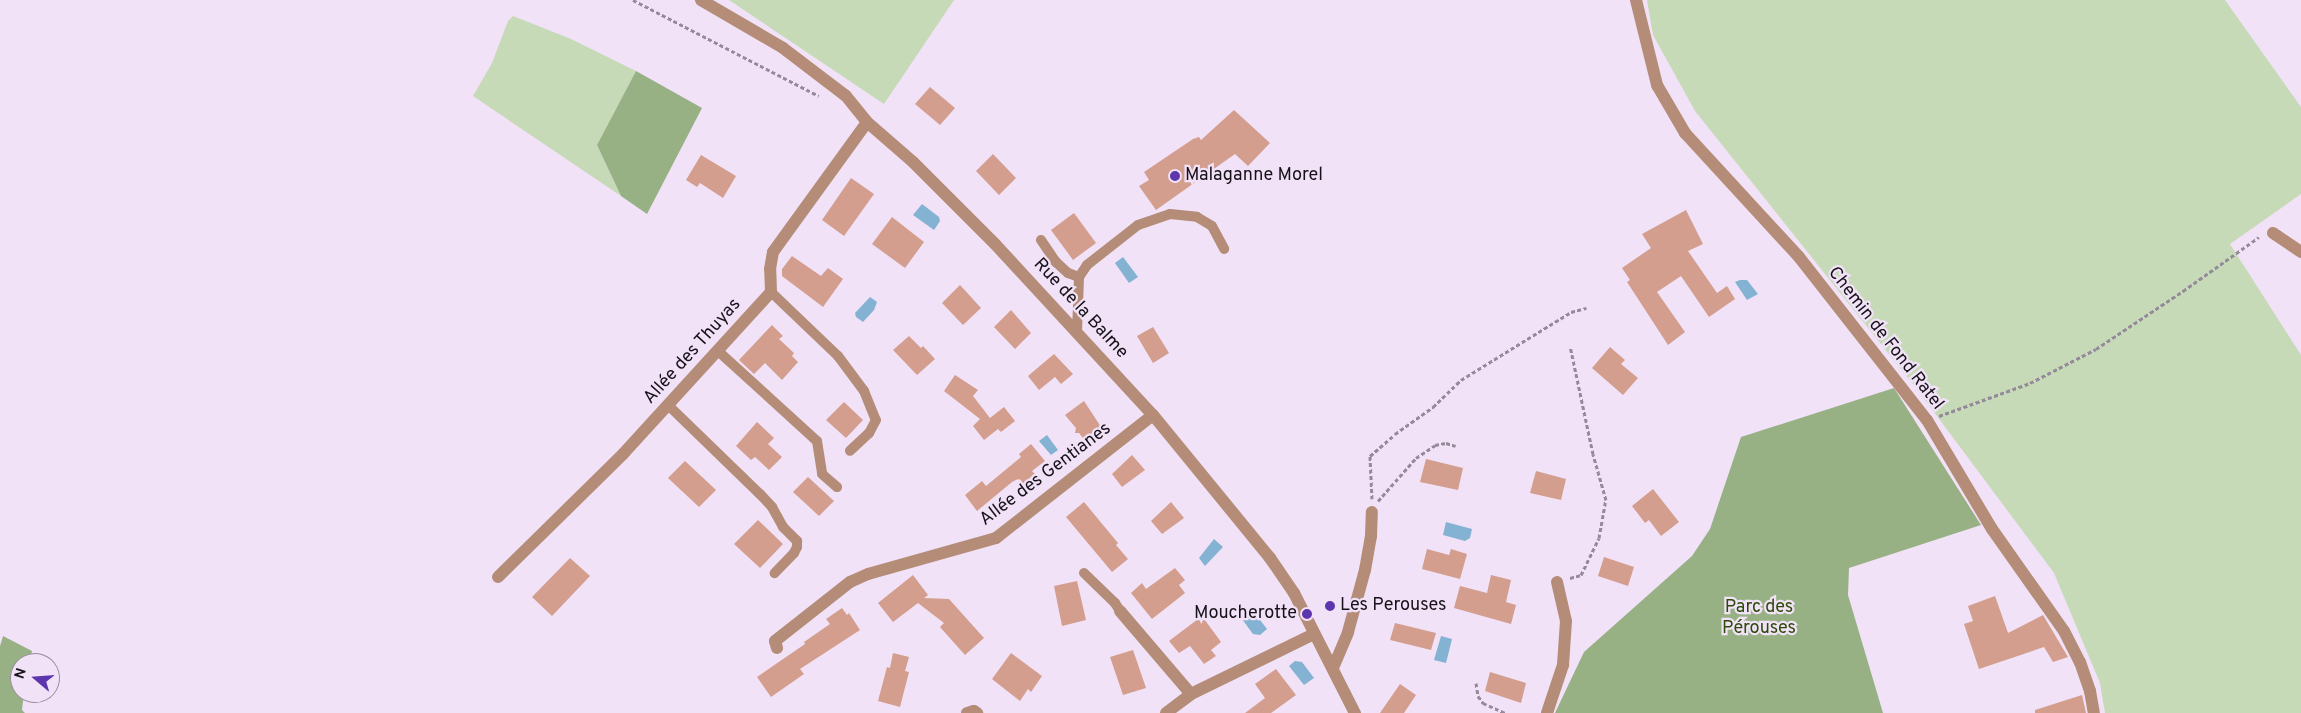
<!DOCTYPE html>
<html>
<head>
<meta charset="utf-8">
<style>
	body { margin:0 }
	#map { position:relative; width:2301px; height:713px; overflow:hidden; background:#f1e2f7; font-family:Overpass,sans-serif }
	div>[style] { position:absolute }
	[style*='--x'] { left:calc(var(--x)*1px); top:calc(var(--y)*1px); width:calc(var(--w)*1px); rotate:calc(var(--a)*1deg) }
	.green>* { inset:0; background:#c6dab8 }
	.forest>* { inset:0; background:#97b084 }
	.water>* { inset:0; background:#83b2d2 }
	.building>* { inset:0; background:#d39e8d }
	.path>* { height:3px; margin-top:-1.5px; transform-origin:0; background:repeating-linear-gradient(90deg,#958a99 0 4px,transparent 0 6.5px) }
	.service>* { height:10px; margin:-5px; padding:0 5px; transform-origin:5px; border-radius:5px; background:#b48c77 }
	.minor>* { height:12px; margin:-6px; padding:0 6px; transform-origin:6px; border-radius:6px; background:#b48c77 }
	.dots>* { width:14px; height:14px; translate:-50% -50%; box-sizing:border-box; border:2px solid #f1e2f7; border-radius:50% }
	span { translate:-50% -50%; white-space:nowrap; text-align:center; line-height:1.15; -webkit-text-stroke:4.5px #f1e2f7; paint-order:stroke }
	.poi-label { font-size:18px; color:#171219 }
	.left { translate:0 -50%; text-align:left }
	.right { translate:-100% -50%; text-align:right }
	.street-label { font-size:18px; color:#171219 }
	.park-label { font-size:18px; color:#2b4a06 }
	.north { position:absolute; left:10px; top:653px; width:50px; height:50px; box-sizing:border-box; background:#f1e2f7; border:1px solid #9a8f9e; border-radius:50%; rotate:288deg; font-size:14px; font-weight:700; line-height:20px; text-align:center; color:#171219 }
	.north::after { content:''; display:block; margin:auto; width:18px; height:22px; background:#5d36ae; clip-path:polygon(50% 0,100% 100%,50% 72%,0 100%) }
</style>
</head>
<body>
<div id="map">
	<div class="green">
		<i style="clip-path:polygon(729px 0,954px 0,884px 104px)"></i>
		<i style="clip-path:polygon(1647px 0,2225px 0,2301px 107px,2301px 194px,2230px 244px,2301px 355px,2301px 713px,2105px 713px,2100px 683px,2054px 573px,1916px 388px,1695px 111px,1653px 35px)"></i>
		<i style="clip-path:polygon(513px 16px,571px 39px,636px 71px,597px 145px,621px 196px,473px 96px,492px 63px,508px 21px)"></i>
	</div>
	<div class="forest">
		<i style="clip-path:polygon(636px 71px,702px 108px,647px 214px,621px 196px,597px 145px)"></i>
		<i style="clip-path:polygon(1894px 388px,1981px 525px,1849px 568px,1848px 595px,1883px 713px,1555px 713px,1584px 652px,1692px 556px,1710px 529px,1741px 437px)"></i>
		<i style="clip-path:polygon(3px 636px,32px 651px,30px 663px,20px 663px,20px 693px,24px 693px,22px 710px,25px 713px,0 713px,0 646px)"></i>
	</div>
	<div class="water">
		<i style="clip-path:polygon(922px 204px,939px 217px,940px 221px,934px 230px,913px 215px)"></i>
		<i style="clip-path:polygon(1123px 257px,1138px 277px,1129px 283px,1115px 263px)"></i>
		<i style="clip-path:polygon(1740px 280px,1747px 280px,1758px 294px,1747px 300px,1735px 282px)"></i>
		<i style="clip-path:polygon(870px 297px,877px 302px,874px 310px,863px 322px,856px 317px,855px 313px)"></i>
		<i style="clip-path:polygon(1047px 435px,1058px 450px,1051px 455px,1039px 441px)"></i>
		<i style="clip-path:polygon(1446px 522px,1472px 529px,1470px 538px,1465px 541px,1443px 535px)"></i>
		<i style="clip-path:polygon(1214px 539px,1223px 547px,1205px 566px,1199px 558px)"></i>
		<i style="clip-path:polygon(1250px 607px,1267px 629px,1260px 635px,1253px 634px,1239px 615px)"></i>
		<i style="clip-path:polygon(1441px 636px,1452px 639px,1446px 663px,1434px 660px)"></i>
		<i style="clip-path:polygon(1295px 661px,1302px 662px,1314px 678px,1304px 685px,1289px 666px)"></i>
	</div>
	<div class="building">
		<i style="clip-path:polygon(930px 87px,955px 108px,940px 125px,915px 104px)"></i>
		<i style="clip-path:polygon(1234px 110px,1270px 143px,1248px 166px,1235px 154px,1156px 210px,1139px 186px,1149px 180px,1144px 172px,1193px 139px,1199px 137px,1201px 140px)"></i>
		<i style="clip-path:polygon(993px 154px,1016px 178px,999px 195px,976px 171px)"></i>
		<i style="clip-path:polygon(701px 155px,736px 176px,723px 198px,700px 183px,697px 187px,686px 180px)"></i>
		<i style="clip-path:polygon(851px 178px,874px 194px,844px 236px,822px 220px)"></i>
		<i style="clip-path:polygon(1686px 210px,1703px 244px,1688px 251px,1717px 293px,1727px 286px,1735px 299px,1709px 317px,1681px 276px,1657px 292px,1685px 332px,1668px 345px,1627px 282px,1630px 280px,1622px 268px,1651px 248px,1642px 234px)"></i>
		<i style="clip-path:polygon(1074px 213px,1096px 243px,1073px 260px,1051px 230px)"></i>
		<i style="clip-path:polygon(892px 217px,924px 242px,905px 268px,872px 244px)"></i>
		<i style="clip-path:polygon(792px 256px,821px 276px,828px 268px,843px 279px,823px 307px,782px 276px,782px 269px)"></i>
		<i style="clip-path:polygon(960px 285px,981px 308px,963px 325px,942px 303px)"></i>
		<i style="clip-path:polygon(1011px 310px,1031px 333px,1015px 349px,994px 327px)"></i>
		<i style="clip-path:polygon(772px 325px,783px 336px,779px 339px,794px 353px,792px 356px,798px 362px,782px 380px,765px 363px,754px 374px,739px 360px)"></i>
		<i style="clip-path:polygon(1153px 327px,1169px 353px,1153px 363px,1137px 336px)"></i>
		<i style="clip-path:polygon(909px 336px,921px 348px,923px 346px,935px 359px,917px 375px,893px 350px)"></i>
		<i style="clip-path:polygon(1610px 347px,1625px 360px,1621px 364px,1638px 378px,1623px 395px,1592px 368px)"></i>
		<i style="clip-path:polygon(1054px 354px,1073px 374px,1061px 384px,1055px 377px,1039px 390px,1028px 376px)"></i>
		<i style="clip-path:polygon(955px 375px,978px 390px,973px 396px,990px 418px,1004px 407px,1015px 421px,1001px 432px,998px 429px,984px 440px,973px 426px,980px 419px,944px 391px)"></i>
		<i style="clip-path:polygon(1084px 401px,1105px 433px,1089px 446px,1079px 433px,1075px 433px,1076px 428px,1065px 415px)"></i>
		<i style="clip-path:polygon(844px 402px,863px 420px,846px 438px,826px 420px)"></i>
		<i style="clip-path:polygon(757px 422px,774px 438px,768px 444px,782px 457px,769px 470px,755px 457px,751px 460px,736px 446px)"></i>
		<i style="clip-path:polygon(1031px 444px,1045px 461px,1032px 471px,1035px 474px,1022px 484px,1018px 479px,1012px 482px,977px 511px,965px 495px,982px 481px,986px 486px,1021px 457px,1019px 454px)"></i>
		<i style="clip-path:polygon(1132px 455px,1145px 470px,1122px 487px,1112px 474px)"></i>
		<i style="clip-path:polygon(1426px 459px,1463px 468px,1458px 490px,1420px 482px)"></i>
		<i style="clip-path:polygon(685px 461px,716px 490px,699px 507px,668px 478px)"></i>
		<i style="clip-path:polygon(1536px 471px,1566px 479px,1561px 500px,1530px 493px)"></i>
		<i style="clip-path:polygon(808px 477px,834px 501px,819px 516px,793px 492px)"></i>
		<i style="clip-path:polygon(1653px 489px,1679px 522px,1661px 536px,1649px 520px,1645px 523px,1632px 506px)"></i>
		<i style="clip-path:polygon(1084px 502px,1118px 543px,1116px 545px,1128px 559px,1112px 572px,1066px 517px)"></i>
		<i style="clip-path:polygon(1171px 502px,1184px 518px,1162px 534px,1151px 521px)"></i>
		<i style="clip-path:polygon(758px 520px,783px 544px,760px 568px,734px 544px)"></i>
		<i style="clip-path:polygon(1427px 549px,1449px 555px,1451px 549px,1467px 554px,1460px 579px,1422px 569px)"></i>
		<i style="clip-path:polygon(1604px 557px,1634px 567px,1628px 586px,1598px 576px)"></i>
		<i style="clip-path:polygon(570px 558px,590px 576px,552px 616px,532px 597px)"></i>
		<i style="clip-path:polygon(1175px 568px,1185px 580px,1179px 585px,1185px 593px,1152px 619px,1131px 593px,1142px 583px,1146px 589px)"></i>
		<i style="clip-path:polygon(913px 575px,928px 595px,924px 598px,949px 599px,984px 638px,965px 655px,940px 627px,944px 623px,918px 603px,893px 622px,878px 603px)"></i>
		<i style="clip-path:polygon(1491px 575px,1511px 580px,1506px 602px,1516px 605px,1511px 624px,1454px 608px,1460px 586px,1487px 593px)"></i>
		<i style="clip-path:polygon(1077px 581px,1086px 620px,1062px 626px,1054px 586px)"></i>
		<i style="clip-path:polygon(1995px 596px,2008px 633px,2043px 615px,2068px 657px,2053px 662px,2044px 647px,1979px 669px,1964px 624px,1973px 621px,1968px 606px)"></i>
		<i style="clip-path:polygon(842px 608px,847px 615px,849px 613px,860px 630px,800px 669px,804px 674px,771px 697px,757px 677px,805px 644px,804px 642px,830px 624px,826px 619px)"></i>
		<i style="clip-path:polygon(1202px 616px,1221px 642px,1211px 650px,1216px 656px,1204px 664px,1190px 646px,1179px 653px,1169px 641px)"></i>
		<i style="clip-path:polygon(1395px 623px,1436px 633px,1431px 650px,1390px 640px)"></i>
		<i style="clip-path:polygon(1133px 650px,1146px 688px,1123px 695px,1110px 657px)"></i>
		<i style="clip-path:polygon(893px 653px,909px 657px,905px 671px,909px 672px,900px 707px,878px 701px,887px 667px,890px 668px)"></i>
		<i style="clip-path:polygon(1011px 653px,1042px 676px,1031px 692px,1028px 689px,1020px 701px,992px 679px)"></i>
		<i style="clip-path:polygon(1276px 669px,1296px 695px,1271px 713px,1245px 713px,1265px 698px,1255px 684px)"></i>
		<i style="clip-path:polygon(1490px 672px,1526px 683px,1521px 703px,1485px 691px)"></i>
		<i style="clip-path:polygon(1400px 684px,1416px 695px,1404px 713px,1380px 713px)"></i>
		<i style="clip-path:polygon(2082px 695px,2086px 713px,2035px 713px,2035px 710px)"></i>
	</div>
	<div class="path">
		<i style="--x:633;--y:0;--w:209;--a:27.3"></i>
		<i style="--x:1939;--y:416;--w:97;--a:-19.9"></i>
		<i style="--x:2030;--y:383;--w:74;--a:-27.3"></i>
		<i style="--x:2096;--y:349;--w:105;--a:-33.7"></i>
		<i style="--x:2183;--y:291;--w:93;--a:-35.4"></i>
		<i style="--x:1372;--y:499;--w:43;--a:-92.7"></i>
		<i style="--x:1370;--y:456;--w:33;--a:-41"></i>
		<i style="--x:1395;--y:434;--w:47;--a:-35.4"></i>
		<i style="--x:1433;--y:407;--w:39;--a:-44"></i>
		<i style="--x:1461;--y:380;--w:129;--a:-31.7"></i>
		<i style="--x:1571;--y:312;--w:16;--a:-15"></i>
		<i style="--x:1378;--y:501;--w:57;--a:-48.5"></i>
		<i style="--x:1416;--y:458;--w:23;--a:-34"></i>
		<i style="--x:1435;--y:445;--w:11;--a:-10"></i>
		<i style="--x:1446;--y:443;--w:10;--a:17"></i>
		<i style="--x:1570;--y:578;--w:11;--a:-15"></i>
		<i style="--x:1581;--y:575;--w:41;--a:-64.1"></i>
		<i style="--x:1599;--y:538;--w:39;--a:-80"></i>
		<i style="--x:1606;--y:500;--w:48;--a:-105.8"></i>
		<i style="--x:1593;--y:454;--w:110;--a:-102"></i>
		<i style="--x:1476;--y:683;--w:13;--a:81"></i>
		<i style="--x:1478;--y:696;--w:9;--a:54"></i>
		<i style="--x:1483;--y:703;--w:24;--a:24"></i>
	</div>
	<div class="service">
		<i style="--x:1041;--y:240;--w:27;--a:56"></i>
		<i style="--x:1056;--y:262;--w:16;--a:43"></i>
		<i style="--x:1068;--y:273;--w:12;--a:20"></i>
		<i style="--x:771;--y:292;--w:93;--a:43.7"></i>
		<i style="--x:838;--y:356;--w:44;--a:53.4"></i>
		<i style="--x:864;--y:391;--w:31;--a:68"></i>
		<i style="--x:876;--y:420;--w:15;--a:118"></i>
		<i style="--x:869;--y:433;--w:26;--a:137"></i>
		<i style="--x:1077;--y:332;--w:55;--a:-87.9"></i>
		<i style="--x:1079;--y:277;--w:14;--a:-56"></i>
		<i style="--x:1087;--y:265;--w:65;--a:-38.1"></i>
		<i style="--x:1138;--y:225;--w:34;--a:-19"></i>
		<i style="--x:1170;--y:214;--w:27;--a:6"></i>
		<i style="--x:1197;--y:217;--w:17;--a:31"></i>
		<i style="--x:1212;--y:226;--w:26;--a:62"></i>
		<i style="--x:718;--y:351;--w:134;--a:42.3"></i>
		<i style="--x:817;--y:441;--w:33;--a:81"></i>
		<i style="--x:822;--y:474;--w:20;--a:41"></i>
		<i style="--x:668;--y:405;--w:128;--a:44.1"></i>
		<i style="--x:760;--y:494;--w:18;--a:47"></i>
		<i style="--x:772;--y:507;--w:23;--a:61"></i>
		<i style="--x:783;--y:527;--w:20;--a:45"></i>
		<i style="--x:797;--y:541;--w:6;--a:90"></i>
		<i style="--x:797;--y:547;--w:7;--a:117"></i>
		<i style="--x:794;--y:553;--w:28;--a:134"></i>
		<i style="--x:1084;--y:573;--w:43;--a:44.1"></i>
		<i style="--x:1115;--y:603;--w:9;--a:58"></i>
	</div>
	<div class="minor">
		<i style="--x:701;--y:0;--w:95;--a:30.3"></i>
		<i style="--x:783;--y:48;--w:79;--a:37.3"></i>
		<i style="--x:846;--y:96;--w:33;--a:51"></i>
		<i style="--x:867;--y:122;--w:61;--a:41"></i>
		<i style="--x:913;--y:162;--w:116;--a:45"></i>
		<i style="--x:995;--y:244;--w:233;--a:47.3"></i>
		<i style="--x:1153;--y:415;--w:185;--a:50.7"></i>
		<i style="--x:1270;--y:558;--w:42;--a:55.6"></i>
		<i style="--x:1294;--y:593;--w:135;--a:63.1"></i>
		<i style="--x:1636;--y:0;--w:88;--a:76.1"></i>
		<i style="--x:1657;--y:85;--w:56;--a:59.7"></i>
		<i style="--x:1685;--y:133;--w:168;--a:47.4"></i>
		<i style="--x:1799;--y:257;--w:207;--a:51.9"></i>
		<i style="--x:1927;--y:420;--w:127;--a:59.2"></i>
		<i style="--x:1992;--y:529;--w:125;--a:54.8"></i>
		<i style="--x:2064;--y:631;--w:35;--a:63"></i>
		<i style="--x:2080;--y:662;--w:31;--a:71"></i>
		<i style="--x:2090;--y:691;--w:22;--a:80"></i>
		<i style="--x:2273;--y:233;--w:34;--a:34"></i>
		<i style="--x:498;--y:577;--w:175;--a:-44.5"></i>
		<i style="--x:623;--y:454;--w:219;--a:-47.6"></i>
		<i style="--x:771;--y:292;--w:23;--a:-92"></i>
		<i style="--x:770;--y:269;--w:17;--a:-80"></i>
		<i style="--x:773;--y:252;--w:160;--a:-54.1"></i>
		<i style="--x:1120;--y:611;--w:109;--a:49.5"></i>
		<i style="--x:777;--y:648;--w:7;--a:-106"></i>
		<i style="--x:775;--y:641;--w:95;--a:-38.2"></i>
		<i style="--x:850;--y:582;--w:20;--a:-24"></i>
		<i style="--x:868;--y:574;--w:133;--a:-15.7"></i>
		<i style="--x:996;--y:538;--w:199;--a:-38.1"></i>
		<i style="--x:1333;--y:668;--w:39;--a:-67"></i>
		<i style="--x:1348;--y:632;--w:64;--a:-74.7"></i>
		<i style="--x:1365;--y:570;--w:35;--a:-80"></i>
		<i style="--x:1371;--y:536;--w:24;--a:-88"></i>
		<i style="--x:967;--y:713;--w:7;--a:-16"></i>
		<i style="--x:974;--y:711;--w:4;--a:34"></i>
		<i style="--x:1166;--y:713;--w:31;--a:-37"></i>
		<i style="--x:1191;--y:694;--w:137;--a:-26"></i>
		<i style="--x:1547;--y:713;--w:51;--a:-71.6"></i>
		<i style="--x:1563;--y:665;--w:44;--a:-86.1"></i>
		<i style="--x:1566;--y:621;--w:40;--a:-103"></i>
	</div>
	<div class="dots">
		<i style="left:1175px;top:176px;background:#5d36ae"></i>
		<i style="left:1330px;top:606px;background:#5d36ae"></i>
		<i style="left:1307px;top:614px;background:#5d36ae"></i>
	</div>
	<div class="poi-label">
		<span class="left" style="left:1185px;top:176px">Malaganne Morel</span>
		<span class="left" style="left:1340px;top:606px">Les Perouses</span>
		<span class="right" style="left:1297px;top:614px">Moucherotte</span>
	</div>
	<div class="street-label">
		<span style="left:1080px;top:309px;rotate:47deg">Rue de la Balme</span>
		<span style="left:1885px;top:339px;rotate:52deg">Chemin de Fond Ratel</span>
		<span style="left:693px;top:352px;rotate:-48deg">Allée des Thuyas</span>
		<span style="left:1046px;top:475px;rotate:-37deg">Allée des Gentianes</span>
	</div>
	<div class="park-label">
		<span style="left:1759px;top:619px">Parc des<br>Pérouses</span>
	</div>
	<div class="north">N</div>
</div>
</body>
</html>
